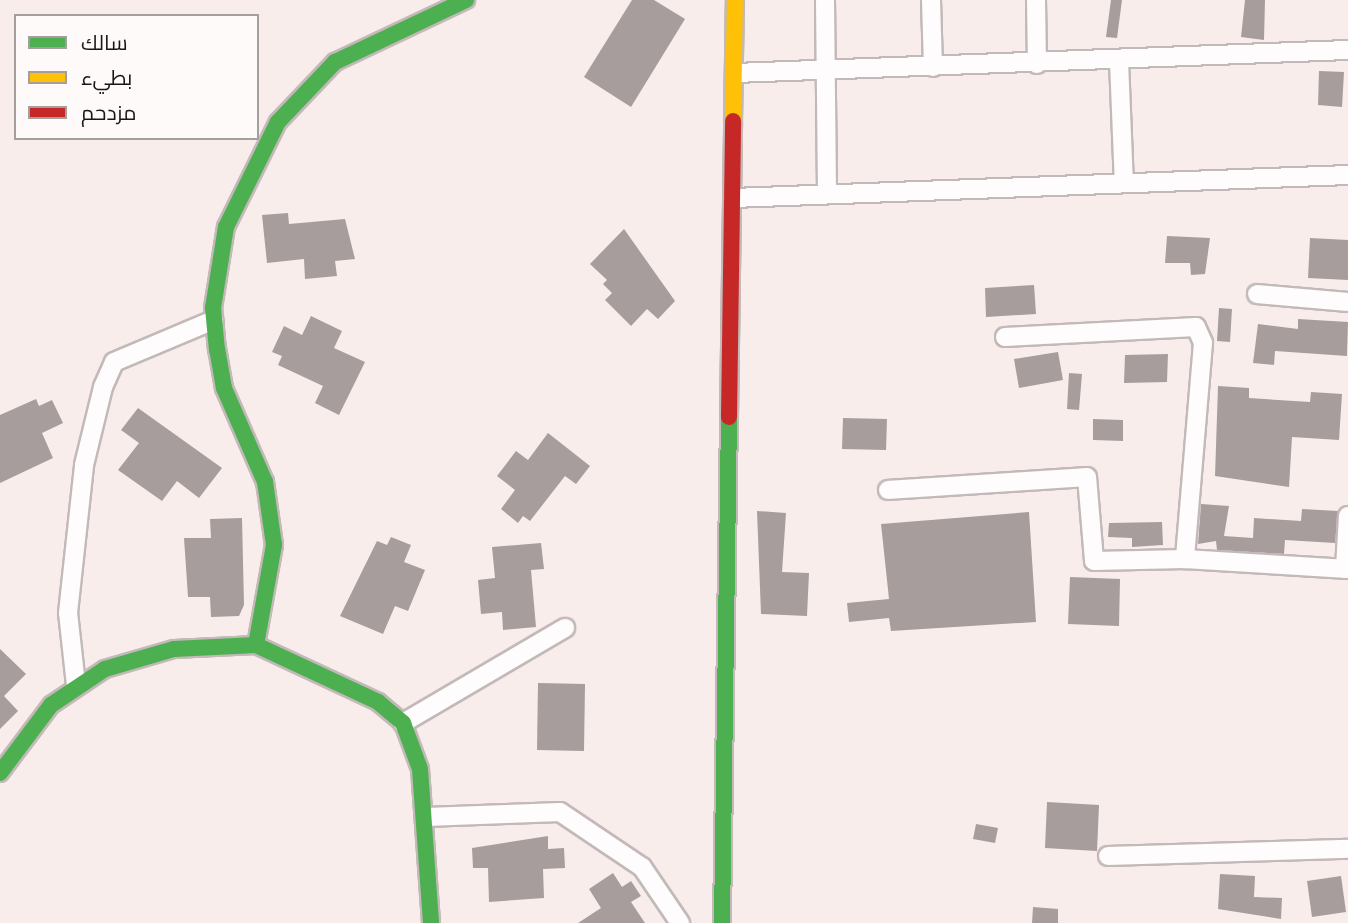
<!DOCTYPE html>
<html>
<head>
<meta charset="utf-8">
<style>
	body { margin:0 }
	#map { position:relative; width:1348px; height:923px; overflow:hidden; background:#f8edeb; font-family:Jost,Cairo,sans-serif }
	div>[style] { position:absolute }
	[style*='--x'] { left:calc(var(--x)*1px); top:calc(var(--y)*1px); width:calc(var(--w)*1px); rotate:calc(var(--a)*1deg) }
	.building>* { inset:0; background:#a69d9c }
	.roads { filter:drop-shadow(2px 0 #c2b9b8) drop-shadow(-2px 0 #c2b9b8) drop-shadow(0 2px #c2b9b8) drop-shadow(0 -2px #c2b9b8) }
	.street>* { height:18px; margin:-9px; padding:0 9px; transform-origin:9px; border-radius:9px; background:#fefcfc }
	.fast>* { height:16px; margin:-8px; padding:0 8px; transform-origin:8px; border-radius:8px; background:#4caf50 }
	.slow>* { height:16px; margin:-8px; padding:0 8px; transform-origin:8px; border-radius:8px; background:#ffc107 }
	.jam>* { height:16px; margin:-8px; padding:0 8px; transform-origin:8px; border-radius:8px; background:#c62828 }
	span { translate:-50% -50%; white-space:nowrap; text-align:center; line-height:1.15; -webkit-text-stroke:7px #fefafa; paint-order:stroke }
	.legend { position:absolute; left:14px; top:14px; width:245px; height:126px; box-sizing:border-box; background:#fefafa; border:2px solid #a49f9e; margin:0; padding:9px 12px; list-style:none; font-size:21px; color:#1d1615 }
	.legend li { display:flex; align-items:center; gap:14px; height:35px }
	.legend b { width:35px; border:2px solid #a49f9e }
</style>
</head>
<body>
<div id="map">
	<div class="building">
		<i style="clip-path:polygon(632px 0,654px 0,685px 19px,631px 107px,584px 77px)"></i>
		<i style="clip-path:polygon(1111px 0,1122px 0,1117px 38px,1106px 37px)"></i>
		<i style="clip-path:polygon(1245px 0,1265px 0,1264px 40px,1241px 37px)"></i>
		<i style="clip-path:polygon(1319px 71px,1344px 72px,1342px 107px,1318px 105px)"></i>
		<i style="clip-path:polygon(288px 213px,289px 224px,345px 219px,355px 259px,335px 261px,337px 276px,305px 279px,304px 259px,267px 263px,262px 215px)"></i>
		<i style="clip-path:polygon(624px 229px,675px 301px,658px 319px,647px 309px,631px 326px,605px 300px,612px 293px,603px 284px,607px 280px,590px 264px)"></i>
		<i style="clip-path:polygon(1167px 236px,1210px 238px,1205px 274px,1191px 275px,1190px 263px,1165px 263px)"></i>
		<i style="clip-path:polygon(1310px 238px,1348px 240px,1348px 280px,1308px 278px)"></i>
		<i style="clip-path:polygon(1034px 285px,1036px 314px,986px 317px,985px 288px)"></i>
		<i style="clip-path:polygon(1219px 308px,1232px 309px,1230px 342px,1217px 341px)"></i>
		<i style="clip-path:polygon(311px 316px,342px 331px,334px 348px,365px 362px,339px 415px,315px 403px,323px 386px,278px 365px,282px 356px,272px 352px,284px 326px,302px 335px)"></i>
		<i style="clip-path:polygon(1298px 319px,1348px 322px,1347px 356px,1275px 351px,1274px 365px,1253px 363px,1258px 324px,1298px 329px)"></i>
		<i style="clip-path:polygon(1058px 352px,1063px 380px,1019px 388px,1014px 359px)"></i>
		<i style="clip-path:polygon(1168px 354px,1167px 382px,1124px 383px,1125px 355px)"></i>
		<i style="clip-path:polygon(1069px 373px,1082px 374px,1079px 410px,1067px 409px)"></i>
		<i style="clip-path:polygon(1218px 386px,1249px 388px,1249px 398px,1310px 402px,1311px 392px,1342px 394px,1339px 440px,1292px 437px,1289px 487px,1215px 476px)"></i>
		<i style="clip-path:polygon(36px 399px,39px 406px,52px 400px,63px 423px,42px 433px,53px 458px,0 483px,0 415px)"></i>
		<i style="clip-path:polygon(138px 408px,222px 468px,199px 498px,177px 481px,162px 501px,118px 470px,139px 443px,121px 430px)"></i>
		<i style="clip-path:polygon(843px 418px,887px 419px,886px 450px,842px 449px)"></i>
		<i style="clip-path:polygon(1093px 419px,1123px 420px,1123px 441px,1093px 440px)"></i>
		<i style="clip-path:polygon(548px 433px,590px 466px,576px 484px,565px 476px,530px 521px,523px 516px,518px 523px,501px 509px,515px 490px,497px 476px,516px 451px,528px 460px)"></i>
		<i style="clip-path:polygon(1201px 504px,1229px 506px,1224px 536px,1253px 538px,1254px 518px,1301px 521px,1302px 509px,1338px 511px,1335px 543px,1285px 540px,1284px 554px,1217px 550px,1216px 541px,1198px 544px)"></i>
		<i style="clip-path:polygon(757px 511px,786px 513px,782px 572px,809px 573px,807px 616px,761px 614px)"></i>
		<i style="clip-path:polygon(1029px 512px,1036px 622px,891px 631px,889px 618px,849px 622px,847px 603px,889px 599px,881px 524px)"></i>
		<i style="clip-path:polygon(242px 518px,244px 605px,239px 616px,211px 617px,210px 597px,188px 597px,184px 538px,211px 538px,210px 519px)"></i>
		<i style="clip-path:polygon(1162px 522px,1163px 545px,1132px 547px,1132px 538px,1108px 537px,1109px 523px)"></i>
		<i style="clip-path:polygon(391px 537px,411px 545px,404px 562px,425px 570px,408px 611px,395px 606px,383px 634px,340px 616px,377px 541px,387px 545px)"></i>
		<i style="clip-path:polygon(541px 543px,544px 569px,531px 570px,536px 627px,503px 630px,502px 612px,481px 614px,478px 580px,495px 578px,492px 547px)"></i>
		<i style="clip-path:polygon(1070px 577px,1120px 579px,1119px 626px,1068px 624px)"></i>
		<i style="clip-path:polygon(0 649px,26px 674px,4px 696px,18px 711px,0 729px)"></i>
		<i style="clip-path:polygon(538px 683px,585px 684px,584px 751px,537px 750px)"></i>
		<i style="clip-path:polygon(1047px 802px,1099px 805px,1097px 851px,1045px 848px)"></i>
		<i style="clip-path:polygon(976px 824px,998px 828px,995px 843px,973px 839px)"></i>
		<i style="clip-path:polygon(548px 836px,548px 849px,564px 848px,565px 868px,543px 869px,544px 898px,489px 902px,488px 868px,473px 868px,472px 848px)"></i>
		<i style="clip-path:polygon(613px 873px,622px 887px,631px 881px,641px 896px,631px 902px,645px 923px,578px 923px,601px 908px,589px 889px)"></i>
		<i style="clip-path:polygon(1220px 874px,1255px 876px,1254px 897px,1282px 898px,1281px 919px,1218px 909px)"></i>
		<i style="clip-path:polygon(1341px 876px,1346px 912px,1312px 917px,1307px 881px)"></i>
		<i style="clip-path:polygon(1033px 907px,1058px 909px,1058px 923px,1032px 923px)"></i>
	</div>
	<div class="roads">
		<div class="street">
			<i style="--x:825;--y:0;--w:194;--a:89.4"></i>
			<i style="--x:931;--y:0;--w:67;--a:88.3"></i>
			<i style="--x:1036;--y:0;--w:64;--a:89.1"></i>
			<i style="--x:1119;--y:61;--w:122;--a:87.7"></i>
			<i style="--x:735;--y:73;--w:613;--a:-2.15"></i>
			<i style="--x:733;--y:198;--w:615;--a:-2.14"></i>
			<i style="--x:1257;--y:294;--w:91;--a:5"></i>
			<i style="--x:1005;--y:337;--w:191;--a:-3"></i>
			<i style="--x:1196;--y:327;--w:17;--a:66"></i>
			<i style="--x:1203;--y:343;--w:217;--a:94.8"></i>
			<i style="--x:1185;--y:559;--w:163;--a:3.5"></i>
			<i style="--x:888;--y:490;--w:199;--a:-3.7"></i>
			<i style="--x:1087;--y:477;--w:84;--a:85.2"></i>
			<i style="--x:1094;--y:561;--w:91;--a:-1.3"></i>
			<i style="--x:1345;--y:569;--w:53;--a:-86.8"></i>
			<i style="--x:76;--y:685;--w:72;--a:-96.3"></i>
			<i style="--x:68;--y:613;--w:149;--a:-83.8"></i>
			<i style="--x:84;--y:465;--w:80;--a:-76.3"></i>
			<i style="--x:103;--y:387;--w:27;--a:-66"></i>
			<i style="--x:114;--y:362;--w:108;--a:-22.8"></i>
			<i style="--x:403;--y:723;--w:188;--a:-30.4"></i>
			<i style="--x:426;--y:817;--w:134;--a:-2.1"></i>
			<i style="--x:560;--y:812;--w:99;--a:33.9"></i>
			<i style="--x:642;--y:867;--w:68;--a:55.8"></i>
			<i style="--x:1108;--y:856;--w:240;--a:-1.7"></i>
		</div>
		<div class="fast">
			<i style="--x:256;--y:645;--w:102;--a:-79.8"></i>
			<i style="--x:274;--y:545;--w:64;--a:-98.1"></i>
			<i style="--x:265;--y:482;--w:103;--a:-113.6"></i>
			<i style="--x:224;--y:388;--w:39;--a:-100"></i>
			<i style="--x:217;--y:350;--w:42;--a:-95.4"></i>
			<i style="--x:213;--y:308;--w:82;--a:-80.9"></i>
			<i style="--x:226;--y:227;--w:117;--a:-63.7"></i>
			<i style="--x:278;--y:122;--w:83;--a:-46.5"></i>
			<i style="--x:335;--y:62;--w:145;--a:-25.3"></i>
			<i style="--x:0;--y:773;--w:85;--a:-53.1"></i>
			<i style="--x:51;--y:705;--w:65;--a:-33.7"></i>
			<i style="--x:105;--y:669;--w:72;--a:-16.2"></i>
			<i style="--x:174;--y:649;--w:82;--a:-2.8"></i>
			<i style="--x:256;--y:645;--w:135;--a:25"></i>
			<i style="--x:378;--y:702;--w:33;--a:40"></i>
			<i style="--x:403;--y:723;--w:49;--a:69.7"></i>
			<i style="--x:420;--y:769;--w:154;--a:85.9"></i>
			<i style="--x:722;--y:923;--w:506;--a:-89.21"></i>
		</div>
		<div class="slow">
			<i style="--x:733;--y:121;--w:121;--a:-89.1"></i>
		</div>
		<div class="jam">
			<i style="--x:729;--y:417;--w:296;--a:-89.2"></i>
		</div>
	</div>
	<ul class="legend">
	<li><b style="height:9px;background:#4caf50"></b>سالك</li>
	<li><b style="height:9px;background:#ffc107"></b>بطيء</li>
	<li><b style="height:9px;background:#c62828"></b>مزدحم</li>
	</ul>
</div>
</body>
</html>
